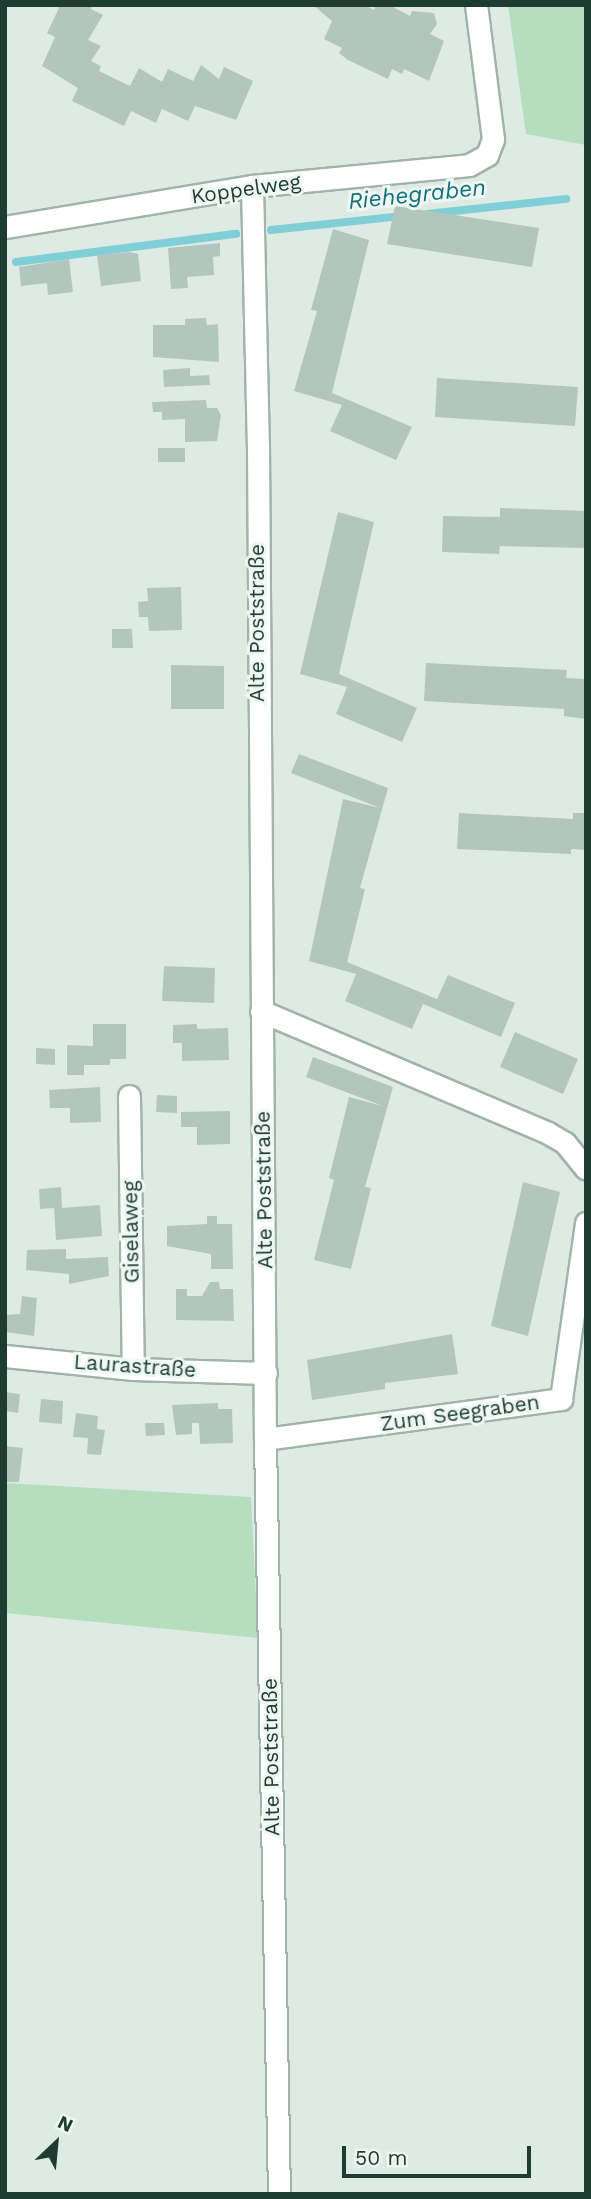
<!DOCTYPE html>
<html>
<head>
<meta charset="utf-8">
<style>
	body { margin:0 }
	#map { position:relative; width:591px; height:2199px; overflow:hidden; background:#deebe4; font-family:"Work Sans",sans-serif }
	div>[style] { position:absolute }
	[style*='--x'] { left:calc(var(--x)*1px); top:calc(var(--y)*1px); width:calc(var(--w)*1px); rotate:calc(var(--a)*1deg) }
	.green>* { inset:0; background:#b4debd }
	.stream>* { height:8px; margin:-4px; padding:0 4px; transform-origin:4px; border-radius:4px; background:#80ced6 }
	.building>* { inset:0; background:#b3c6bd }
	.roads { filter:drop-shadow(2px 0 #a1b3ab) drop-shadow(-2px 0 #a1b3ab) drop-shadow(0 2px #a1b3ab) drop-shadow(0 -2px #a1b3ab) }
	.street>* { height:21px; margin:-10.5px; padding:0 10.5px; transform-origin:10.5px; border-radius:10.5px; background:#fff }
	span { translate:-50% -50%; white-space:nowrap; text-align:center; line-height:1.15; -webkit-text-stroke:6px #eef7f2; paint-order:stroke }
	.street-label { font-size:21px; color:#1e3c32 }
	.water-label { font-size:23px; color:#13717c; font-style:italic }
	.frame { position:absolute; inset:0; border:7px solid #1e3c32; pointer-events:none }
	.north { position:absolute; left:21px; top:2108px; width:70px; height:70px; -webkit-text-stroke:5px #eef7f2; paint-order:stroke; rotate:26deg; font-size:19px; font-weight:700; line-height:28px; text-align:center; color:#1e3c32 }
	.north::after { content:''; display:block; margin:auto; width:24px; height:32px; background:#1e3c32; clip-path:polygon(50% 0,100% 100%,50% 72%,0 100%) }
	.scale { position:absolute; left:342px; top:2146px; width:189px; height:32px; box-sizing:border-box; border:4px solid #1e3c32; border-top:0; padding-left:9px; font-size:21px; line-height:24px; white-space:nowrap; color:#1e3c32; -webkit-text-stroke:5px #eef7f2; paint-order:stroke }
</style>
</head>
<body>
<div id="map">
	<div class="green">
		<i style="clip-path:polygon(508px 5px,586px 5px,586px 145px,526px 134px)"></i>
		<i style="clip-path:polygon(5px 1483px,251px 1497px,258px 1638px,5px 1613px)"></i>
	</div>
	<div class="stream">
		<i style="--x:427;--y:214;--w:140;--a:-6.2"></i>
		<i style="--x:271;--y:230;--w:133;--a:-6.1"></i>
		<i style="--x:16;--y:262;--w:222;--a:-7.3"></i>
	</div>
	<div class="building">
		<i style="clip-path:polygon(54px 5px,92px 5px,91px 9px,103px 15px,88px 40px,101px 46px,91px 61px,101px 66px,99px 71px,130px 86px,139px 68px,162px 82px,168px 69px,193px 81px,201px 65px,219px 79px,224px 67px,253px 81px,236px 120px,195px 106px,188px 121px,162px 109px,156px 123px,131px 111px,124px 126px,72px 101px,78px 88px,42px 66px,55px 37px,47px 33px,59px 8px)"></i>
		<i style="clip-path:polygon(313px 5px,365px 5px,374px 10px,376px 5px,389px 5px,410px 16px,412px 11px,434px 13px,437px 24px,430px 34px,444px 41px,429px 81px,404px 69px,402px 74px,392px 69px,388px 79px,348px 60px,339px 53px,342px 48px,324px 39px,332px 21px)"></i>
		<i style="clip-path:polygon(395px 206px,539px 228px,532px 267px,387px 244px)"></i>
		<i style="clip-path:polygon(333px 229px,369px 240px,332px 393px,412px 427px,396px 460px,330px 431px,342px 405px,294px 391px,317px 311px,311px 310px)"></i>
		<i style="clip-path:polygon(220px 243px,220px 256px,213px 257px,214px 275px,187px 277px,188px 288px,171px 289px,168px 248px)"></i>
		<i style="clip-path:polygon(130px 252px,138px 254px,141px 281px,101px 286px,97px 255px)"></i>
		<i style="clip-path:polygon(69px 259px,73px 292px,48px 295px,47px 283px,21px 286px,19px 267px)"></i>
		<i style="clip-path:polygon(206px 318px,207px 325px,218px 324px,219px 362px,153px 357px,153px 325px,185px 325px,185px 319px)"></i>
		<i style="clip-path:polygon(190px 368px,190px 376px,209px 375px,210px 385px,164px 387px,163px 370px)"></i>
		<i style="clip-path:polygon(437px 378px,578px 387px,575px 426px,435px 417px)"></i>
		<i style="clip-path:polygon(206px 400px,207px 408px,217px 408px,221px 415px,217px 441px,185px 442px,185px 419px,162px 420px,162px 412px,153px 412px,152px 402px)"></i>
		<i style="clip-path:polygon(158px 448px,185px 448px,185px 462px,158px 462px)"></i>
		<i style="clip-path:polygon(500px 508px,586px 511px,586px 548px,500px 546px,499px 554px,442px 552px,443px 516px,500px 517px)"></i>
		<i style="clip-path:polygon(338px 512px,374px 522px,339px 674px,417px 708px,402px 742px,336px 714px,347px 687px,300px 674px)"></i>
		<i style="clip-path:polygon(181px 587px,182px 630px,149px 631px,148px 617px,139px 617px,138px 602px,148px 601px,147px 588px)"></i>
		<i style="clip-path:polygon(112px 629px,132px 629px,133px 648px,112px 648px)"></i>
		<i style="clip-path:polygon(426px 663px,567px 670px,566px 678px,586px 679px,586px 719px,564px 716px,564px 709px,424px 701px)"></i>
		<i style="clip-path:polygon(171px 665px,224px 666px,224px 709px,171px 709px)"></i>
		<i style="clip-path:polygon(299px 754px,388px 788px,360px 888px,365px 889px,347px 962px,437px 999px,448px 975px,515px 1003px,501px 1037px,423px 1004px,412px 1029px,345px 1001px,356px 974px,309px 961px,343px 799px,380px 808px,291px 773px)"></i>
		<i style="clip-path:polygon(459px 813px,573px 819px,573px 813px,586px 813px,586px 850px,571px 849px,571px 854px,457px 849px)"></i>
		<i style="clip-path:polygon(164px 966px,215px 968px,214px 1003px,162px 1001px)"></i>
		<i style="clip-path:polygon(93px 1024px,126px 1024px,126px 1059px,110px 1059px,110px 1065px,84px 1065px,84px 1075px,67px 1075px,67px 1045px,93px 1046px)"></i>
		<i style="clip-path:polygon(197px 1024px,197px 1029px,228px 1028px,229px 1060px,182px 1061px,182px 1043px,173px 1043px,173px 1025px)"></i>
		<i style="clip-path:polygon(515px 1032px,578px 1059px,563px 1094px,500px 1067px)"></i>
		<i style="clip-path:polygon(36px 1048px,55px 1049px,55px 1065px,36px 1064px)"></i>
		<i style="clip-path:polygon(313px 1057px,393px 1087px,365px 1187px,371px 1188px,351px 1269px,314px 1260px,334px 1180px,329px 1178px,349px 1097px,383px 1106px,306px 1077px)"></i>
		<i style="clip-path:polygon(100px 1087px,101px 1122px,70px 1123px,70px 1108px,50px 1108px,49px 1090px)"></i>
		<i style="clip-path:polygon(157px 1095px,177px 1096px,177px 1113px,156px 1112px)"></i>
		<i style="clip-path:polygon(230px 1111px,230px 1144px,197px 1145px,197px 1127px,181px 1127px,181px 1112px)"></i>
		<i style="clip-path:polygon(523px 1182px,560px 1192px,528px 1336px,491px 1326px)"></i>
		<i style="clip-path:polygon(61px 1187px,62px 1208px,100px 1205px,102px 1236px,56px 1240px,54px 1208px,40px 1209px,39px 1189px)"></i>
		<i style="clip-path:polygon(207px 1216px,217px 1216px,217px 1224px,232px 1224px,233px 1269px,211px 1269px,211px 1254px,167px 1246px,167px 1226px,207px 1224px)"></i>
		<i style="clip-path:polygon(66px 1249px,66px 1259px,108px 1257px,109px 1276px,69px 1284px,69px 1274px,26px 1270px,27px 1250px)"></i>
		<i style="clip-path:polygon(210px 1282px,219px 1282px,220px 1289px,233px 1289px,234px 1321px,176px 1320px,176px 1289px,187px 1289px,187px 1296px,202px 1296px)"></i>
		<i style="clip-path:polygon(22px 1296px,37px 1298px,34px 1336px,5px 1332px,5px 1315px,20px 1314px)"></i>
		<i style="clip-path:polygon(452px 1334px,458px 1374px,385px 1383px,385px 1389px,312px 1400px,307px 1360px)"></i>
		<i style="clip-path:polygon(5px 1392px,20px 1394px,18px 1413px,5px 1411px)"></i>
		<i style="clip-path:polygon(41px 1399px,63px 1401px,62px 1424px,39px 1422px)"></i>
		<i style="clip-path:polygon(218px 1403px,218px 1409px,232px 1409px,233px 1443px,200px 1444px,199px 1423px,192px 1423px,192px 1434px,176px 1435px,172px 1405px)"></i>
		<i style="clip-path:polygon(76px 1413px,98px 1416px,97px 1429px,105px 1430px,101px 1455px,87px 1454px,88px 1438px,73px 1437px)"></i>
		<i style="clip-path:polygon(145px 1423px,164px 1423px,165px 1435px,146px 1436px)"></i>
		<i style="clip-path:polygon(5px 1446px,23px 1448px,19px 1482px,6px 1482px)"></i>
	</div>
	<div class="roads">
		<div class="street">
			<i style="--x:252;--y:186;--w:259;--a:88.7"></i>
			<i style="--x:258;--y:445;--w:994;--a:89.6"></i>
			<i style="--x:265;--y:1439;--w:755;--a:88.94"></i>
			<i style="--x:5;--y:227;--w:250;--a:-9.4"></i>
			<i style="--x:252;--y:186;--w:218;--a:-5.5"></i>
			<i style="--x:469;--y:165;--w:21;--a:-29"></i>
			<i style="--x:487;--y:155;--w:17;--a:-69"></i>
			<i style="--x:493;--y:139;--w:135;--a:-97.2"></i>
			<i style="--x:261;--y:1011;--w:312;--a:23"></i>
			<i style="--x:548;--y:1133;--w:20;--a:30"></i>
			<i style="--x:565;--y:1143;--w:33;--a:51"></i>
			<i style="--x:129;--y:1096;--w:273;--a:89.2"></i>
			<i style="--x:5;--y:1356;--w:129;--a:5.8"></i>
			<i style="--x:133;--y:1369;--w:133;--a:1.7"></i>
			<i style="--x:265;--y:1439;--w:299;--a:-7.7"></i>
			<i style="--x:561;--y:1399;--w:178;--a:-81.9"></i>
		</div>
	</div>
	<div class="street-label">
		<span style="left:246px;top:189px;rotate:-8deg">Koppelweg</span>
		<span style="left:257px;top:623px;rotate:-90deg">Alte Poststraße</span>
		<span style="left:264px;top:1190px;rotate:-91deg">Alte Poststraße</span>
		<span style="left:131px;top:1232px;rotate:-91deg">Giselaweg</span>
		<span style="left:135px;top:1366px;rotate:4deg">Laurastraße</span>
		<span style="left:460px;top:1413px;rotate:-8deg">Zum Seegraben</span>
		<span style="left:271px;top:1757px;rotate:-91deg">Alte Poststraße</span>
	</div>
	<div class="water-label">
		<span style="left:417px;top:195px;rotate:-6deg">Riehegraben</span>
	</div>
	<div class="frame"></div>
	<div class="north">N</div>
	<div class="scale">50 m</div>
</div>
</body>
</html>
